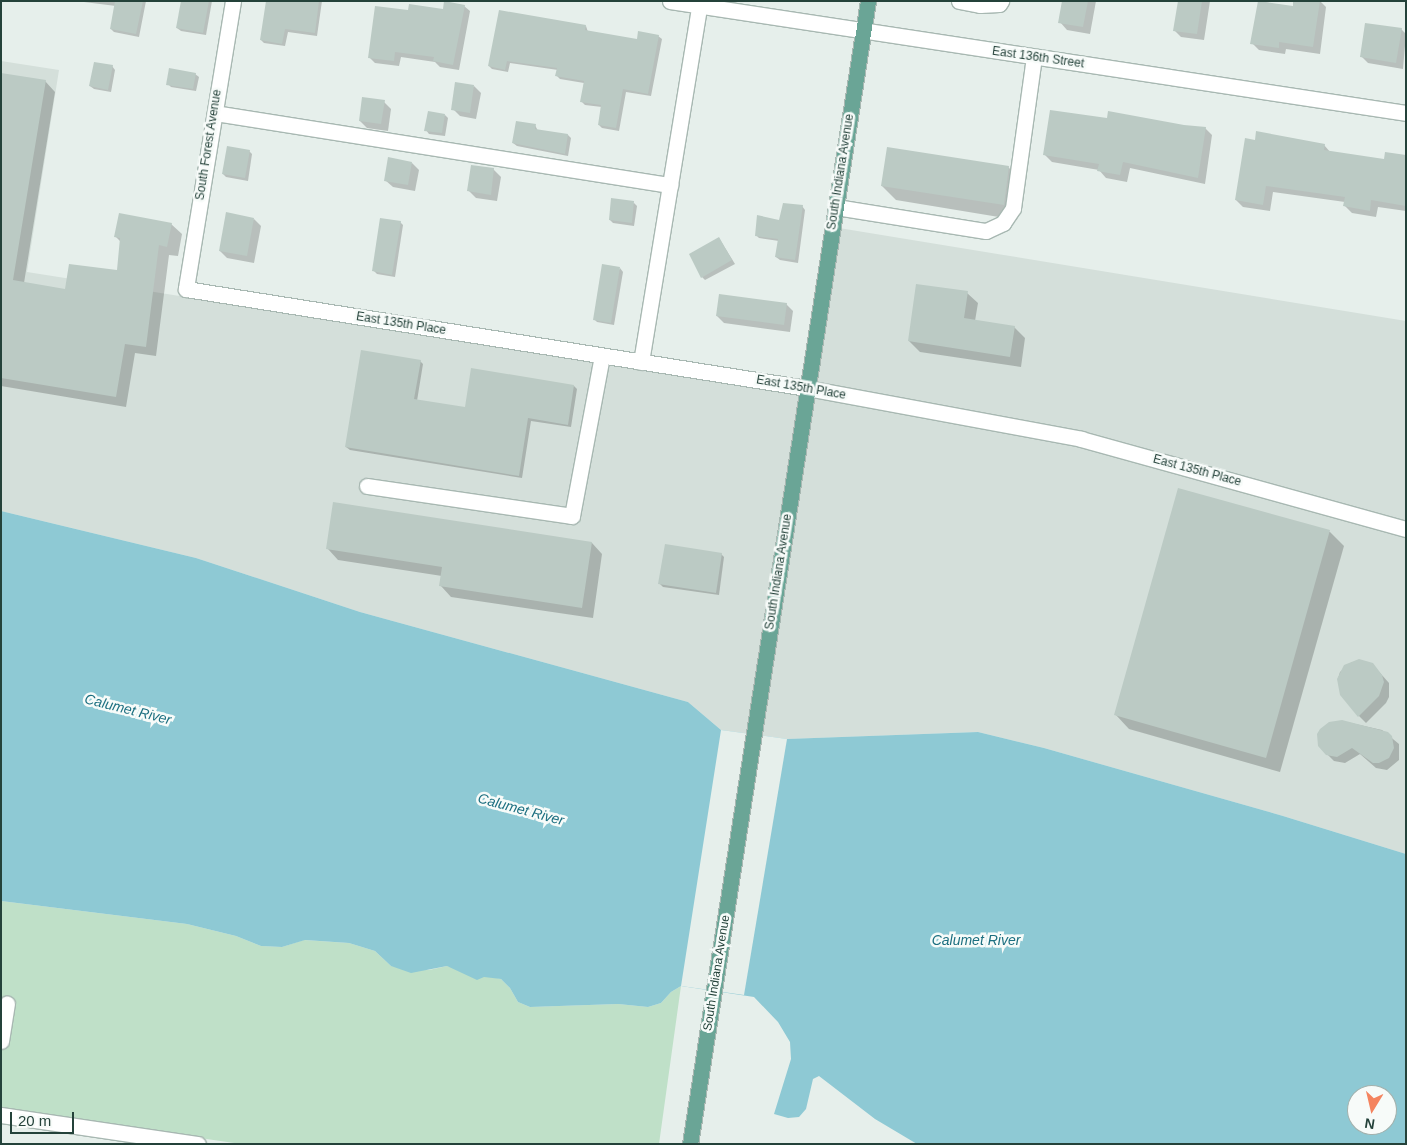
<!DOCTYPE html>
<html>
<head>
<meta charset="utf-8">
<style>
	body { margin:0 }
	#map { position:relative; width:1407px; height:1145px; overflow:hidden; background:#e6efeb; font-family:Helvetica,sans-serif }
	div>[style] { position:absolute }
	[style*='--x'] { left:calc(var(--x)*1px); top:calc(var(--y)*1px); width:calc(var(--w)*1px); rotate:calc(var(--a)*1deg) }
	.built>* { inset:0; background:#d4dfda }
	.green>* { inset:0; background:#bfe0c8 }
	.water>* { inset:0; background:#8ec9d4 }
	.pier>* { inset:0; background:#e6efeb }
	.shadow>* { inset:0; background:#0003 }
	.building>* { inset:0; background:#bbcac4 }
	.roads { filter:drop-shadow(1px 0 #a8b8b2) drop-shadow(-1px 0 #a8b8b2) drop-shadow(0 1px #a8b8b2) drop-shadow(0 -1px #a8b8b2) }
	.minor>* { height:15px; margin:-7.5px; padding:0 7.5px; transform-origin:7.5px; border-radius:7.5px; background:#fff }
	.major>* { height:15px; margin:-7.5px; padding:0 7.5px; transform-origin:7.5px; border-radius:7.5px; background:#6aa596 }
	span { translate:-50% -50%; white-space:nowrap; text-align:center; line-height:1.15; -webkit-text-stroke:5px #f7fbf9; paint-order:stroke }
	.street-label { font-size:12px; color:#24423a }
	.water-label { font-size:14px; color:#1c6f80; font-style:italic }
	.frame { position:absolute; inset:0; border:2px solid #24423a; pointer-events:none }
	.north { position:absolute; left:1347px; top:1085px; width:50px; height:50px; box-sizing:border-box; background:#f7fbf9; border:1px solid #a3b1ad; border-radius:50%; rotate:189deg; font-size:14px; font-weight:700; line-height:20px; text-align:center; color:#24423a }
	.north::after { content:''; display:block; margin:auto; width:18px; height:22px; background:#f4845f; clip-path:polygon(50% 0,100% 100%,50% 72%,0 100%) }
	.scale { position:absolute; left:10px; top:1112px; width:64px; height:22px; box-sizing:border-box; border:2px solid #24423a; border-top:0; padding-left:6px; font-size:15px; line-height:18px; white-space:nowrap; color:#24423a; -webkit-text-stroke:4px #f7fbf9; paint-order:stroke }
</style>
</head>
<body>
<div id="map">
	<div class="built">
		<i style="clip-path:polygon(1px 61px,59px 70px,27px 272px,812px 395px,839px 228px,1406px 321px,1406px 854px,1283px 816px,1044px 748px,978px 732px,787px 739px,721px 730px,688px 702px,360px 612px,196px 558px,1px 511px)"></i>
	</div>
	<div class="green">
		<i style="clip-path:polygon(1px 901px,187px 924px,236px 936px,261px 946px,282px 947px,304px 940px,349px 943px,375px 951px,391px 966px,429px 970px,447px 966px,501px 979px,510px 988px,518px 1002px,530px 1007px,618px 1004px,648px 1007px,661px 1003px,671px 992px,681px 986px,659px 1144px,241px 1144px,1px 1109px)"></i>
	</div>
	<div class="water">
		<i style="clip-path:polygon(evenodd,1px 511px,196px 558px,360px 612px,688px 702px,721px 730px,787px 739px,978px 732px,1044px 748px,1283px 816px,1406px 854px,1406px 1144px,917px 1144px,875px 1119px,819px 1076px,813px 1079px,806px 1109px,799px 1117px,788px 1118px,774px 1114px,791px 1059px,790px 1042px,778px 1022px,754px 997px,681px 986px,671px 992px,661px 1003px,648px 1007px,618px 1004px,530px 1007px,518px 1002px,510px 988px,501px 979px,484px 977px,477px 980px,447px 966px,411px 973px,391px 966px,375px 951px,349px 943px,305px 940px,282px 947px,261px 946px,236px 936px,187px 924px,1px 901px,1px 511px,1357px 1095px,1387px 1095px,1387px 1125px,1357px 1125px,1357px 1095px)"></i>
	</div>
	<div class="pier">
		<i style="clip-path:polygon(721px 730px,787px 739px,744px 995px,681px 986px)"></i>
	</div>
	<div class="shadow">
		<i style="clip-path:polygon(76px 1px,146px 1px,139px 37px,114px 32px,111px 29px,116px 6px)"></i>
		<i style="clip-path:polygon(182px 1px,212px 1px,206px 35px,181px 31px,177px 28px)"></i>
		<i style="clip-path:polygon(267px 1px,322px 1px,317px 36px,288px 32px,285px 46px,264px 43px,261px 40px)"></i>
		<i style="clip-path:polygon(1063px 1px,1096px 1px,1090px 34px,1067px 30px,1060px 22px)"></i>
		<i style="clip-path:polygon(1179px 1px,1210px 1px,1204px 40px,1181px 37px,1174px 30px)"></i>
		<i style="clip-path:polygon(1259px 1px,1294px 8px,1295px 1px,1320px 1px,1326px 7px,1320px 54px,1286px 49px,1285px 54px,1259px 50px,1252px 43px)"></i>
		<i style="clip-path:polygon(464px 6px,470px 11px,459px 70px,440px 67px,435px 62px,401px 57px,399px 66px,375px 63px,369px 57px,409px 12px,444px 10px)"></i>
		<i style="clip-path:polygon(586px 26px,588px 32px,638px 41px,658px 36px,662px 39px,651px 96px,626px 92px,619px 131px,602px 128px,599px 125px,602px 107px,585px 105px,582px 102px,584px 83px,560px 79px,557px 76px,558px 70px,510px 63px,508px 72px,492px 69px,489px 66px)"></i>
		<i style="clip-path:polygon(1401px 29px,1406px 34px,1403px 69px,1368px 63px,1361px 56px)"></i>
		<i style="clip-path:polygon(112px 66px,115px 70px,111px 92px,94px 89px,90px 86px)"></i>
		<i style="clip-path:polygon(195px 74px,199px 77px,196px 91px,171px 87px,168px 84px)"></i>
		<i style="clip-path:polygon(1px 75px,45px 81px,55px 92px,24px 283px,66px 290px,118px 271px,121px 242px,116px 237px,171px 224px,182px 234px,178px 256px,169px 255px,156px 356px,135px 353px,126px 407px,1px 386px)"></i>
		<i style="clip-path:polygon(474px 86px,481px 93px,476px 119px,460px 116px,453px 109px)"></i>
		<i style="clip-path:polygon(384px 102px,391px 109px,388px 131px,367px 128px,360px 121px)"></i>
		<i style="clip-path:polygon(445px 115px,448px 118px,445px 136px,429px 134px,426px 130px)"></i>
		<i style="clip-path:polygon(535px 125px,538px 131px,568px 135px,571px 138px,568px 156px,517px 146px,513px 143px)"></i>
		<i style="clip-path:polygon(1184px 126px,1205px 128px,1212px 135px,1205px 184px,1130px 168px,1127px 182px,1106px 178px,1099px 170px,1052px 162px,1045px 155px)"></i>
		<i style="clip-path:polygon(1324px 145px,1331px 153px,1385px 160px,1406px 156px,1406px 211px,1378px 207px,1376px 217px,1352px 213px,1345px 206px,1345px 202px,1273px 192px,1270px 211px,1243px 207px,1236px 200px)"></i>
		<i style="clip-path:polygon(249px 151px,252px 154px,248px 181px,226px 177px,223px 174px)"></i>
		<i style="clip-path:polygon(412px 163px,419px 170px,415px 191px,393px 187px,385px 180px)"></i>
		<i style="clip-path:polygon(1008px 167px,1023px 181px,1017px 220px,896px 200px,882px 186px)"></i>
		<i style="clip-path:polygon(493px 169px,501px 177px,497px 201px,476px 198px,469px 191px)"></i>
		<i style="clip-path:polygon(634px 203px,637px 206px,634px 226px,613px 223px,610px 220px)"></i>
		<i style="clip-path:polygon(802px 206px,805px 210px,798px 263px,780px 260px,776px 257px,779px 241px,759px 238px,756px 235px)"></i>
		<i style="clip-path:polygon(254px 219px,261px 226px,254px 263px,227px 258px,220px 251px)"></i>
		<i style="clip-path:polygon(400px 222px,403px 225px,395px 277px,377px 274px,374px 271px)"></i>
		<i style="clip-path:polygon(719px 238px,735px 264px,705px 280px,702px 277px)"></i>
		<i style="clip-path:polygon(620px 268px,623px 272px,614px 325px,597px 322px,594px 319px)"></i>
		<i style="clip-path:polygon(967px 293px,978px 303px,975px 321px,1014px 327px,1025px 338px,1021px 367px,920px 352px,909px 341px)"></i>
		<i style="clip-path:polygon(786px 304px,793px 311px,790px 332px,724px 323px,717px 316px)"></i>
		<i style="clip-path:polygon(420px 361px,423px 364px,417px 401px,466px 409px,574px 386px,577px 389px,571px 427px,531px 421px,522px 478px,350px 450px,346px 447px)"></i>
		<i style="clip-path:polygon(1179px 489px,1330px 532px,1344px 546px,1280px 772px,1129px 729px,1115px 714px)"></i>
		<i style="clip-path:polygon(592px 543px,602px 554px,593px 618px,451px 597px,441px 586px,442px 576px,338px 560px,328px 549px)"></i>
		<i style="clip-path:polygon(721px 554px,724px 557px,719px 595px,663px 587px,660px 584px)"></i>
		<i style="clip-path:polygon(1352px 662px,1373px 665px,1389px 683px,1389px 697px,1386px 703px,1366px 723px,1359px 716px,1338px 679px,1340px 672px)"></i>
		<i style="clip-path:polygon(1342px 721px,1382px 730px,1399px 744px,1399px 760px,1387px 770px,1376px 768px,1360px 754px,1345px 763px,1334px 761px,1327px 754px)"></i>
	</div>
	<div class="building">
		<i style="clip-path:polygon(115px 1px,143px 1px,136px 34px,110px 29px)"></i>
		<i style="clip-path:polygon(181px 1px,209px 1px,203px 33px,176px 28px)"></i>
		<i style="clip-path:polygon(266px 1px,319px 1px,315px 33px,285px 29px,282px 44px,260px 40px)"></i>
		<i style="clip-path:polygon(444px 1px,465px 5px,453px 65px,433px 61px,434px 57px,395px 52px,394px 61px,368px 58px,375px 6px,408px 10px,409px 4px,443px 9px)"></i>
		<i style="clip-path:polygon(1062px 1px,1088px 1px,1083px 27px,1058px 23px)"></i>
		<i style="clip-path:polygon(1178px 1px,1202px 1px,1197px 34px,1173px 31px)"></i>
		<i style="clip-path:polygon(1258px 1px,1293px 6px,1293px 1px,1320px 1px,1313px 47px,1279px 42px,1279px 48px,1250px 44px)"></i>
		<i style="clip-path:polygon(499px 10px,586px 25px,585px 30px,637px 39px,638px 31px,659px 35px,648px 94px,623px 89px,616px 128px,598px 125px,601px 105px,580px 102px,584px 81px,555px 76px,557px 68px,507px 61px,505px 70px,488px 66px)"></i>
		<i style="clip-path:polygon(1365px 23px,1402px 28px,1396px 63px,1360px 57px)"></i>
		<i style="clip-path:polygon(94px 62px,113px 65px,108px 90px,89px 86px)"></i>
		<i style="clip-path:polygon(169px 68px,196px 73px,193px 89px,166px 85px)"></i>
		<i style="clip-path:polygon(1px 73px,46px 80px,13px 280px,65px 289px,69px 264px,117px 270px,120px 238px,114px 237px,119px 213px,172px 223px,167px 247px,159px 245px,146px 347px,125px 344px,116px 397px,1px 378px)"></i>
		<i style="clip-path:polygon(455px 82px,474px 85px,470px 113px,451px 110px)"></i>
		<i style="clip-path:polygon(362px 97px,385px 100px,381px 124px,359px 121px)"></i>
		<i style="clip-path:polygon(1050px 110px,1107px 118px,1108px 111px,1184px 125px,1206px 127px,1198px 178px,1123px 162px,1120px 175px,1097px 171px,1099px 164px,1043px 155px)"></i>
		<i style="clip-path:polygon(428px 111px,445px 114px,442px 133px,424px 131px)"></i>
		<i style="clip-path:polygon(516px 121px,536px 124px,535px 129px,568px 134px,565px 154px,512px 143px)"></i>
		<i style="clip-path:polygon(1256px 131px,1325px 144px,1324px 150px,1384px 159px,1385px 152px,1406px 155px,1406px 206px,1371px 200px,1370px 211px,1343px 206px,1345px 197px,1266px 186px,1263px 205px,1235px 200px,1245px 138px,1255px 140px)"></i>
		<i style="clip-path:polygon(227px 146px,250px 150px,245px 178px,222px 174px)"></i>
		<i style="clip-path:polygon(887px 147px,1009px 166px,1004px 205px,881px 186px)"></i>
		<i style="clip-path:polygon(388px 157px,412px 162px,408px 185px,384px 181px)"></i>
		<i style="clip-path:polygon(471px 165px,494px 168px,491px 195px,467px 191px)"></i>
		<i style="clip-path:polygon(611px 198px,634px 201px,632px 223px,609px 220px)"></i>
		<i style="clip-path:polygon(783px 203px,803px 205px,795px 260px,775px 257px,778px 239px,755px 236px,757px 215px,779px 220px)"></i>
		<i style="clip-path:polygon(226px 212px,254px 218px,247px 256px,219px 251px)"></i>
		<i style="clip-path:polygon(380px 218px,401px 221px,392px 275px,372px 271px)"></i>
		<i style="clip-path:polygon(719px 237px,732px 260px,701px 278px,689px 254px)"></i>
		<i style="clip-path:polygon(602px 264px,620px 267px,611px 323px,593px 320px)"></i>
		<i style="clip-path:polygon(916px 284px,968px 291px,964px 318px,1015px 326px,1010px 357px,908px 341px)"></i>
		<i style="clip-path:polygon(719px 294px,787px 303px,784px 325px,716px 316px)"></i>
		<i style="clip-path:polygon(361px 350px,421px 360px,414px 399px,465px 407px,471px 368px,574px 385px,568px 425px,528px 418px,519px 476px,345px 447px)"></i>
		<i style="clip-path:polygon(1178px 488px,1330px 530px,1266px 758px,1114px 715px)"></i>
		<i style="clip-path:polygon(333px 502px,592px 542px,582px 608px,439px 586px,442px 567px,326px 549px)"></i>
		<i style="clip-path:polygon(665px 544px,722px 553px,716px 593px,658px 584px)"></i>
		<i style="clip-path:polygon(1359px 659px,1373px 663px,1382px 675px,1384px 682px,1379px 696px,1358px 717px,1340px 695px,1337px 679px,1344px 665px)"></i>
		<i style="clip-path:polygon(1342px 720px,1388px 732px,1392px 736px,1394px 748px,1389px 758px,1379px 763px,1373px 763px,1352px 748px,1337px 757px,1326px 755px,1318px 746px,1317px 734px,1320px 729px,1329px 722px)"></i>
	</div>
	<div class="roads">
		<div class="minor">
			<i style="--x:233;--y:1;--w:292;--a:99.3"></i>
			<i style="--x:186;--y:289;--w:629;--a:9.06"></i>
			<i style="--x:807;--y:388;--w:279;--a:10.5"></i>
			<i style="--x:1081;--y:439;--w:337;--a:15.5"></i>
			<i style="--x:670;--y:1;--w:744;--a:8.65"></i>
			<i style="--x:959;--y:1;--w:21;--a:11"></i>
			<i style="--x:980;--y:5;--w:19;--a:-3"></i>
			<i style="--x:999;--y:4;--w:4;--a:-56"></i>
			<i style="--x:215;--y:113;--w:461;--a:9"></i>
			<i style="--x:836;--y:207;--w:152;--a:9.1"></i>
			<i style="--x:986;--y:231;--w:19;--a:-25"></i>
			<i style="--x:1003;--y:223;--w:18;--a:-56"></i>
			<i style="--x:1013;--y:208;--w:152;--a:-82.1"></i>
			<i style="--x:641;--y:362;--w:361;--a:-80.7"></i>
			<i style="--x:367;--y:486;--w:207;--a:8.3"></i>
			<i style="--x:572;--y:516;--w:163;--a:-79.4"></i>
			<i style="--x:1;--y:1041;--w:38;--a:-81"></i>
			<i style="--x:1;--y:1115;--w:199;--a:8.4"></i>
		</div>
		<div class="major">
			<i style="--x:690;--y:1144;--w:1157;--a:-81.15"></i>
		</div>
	</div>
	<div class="street-label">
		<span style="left:1038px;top:58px;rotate:8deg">East 136th Street</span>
		<span style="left:209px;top:145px;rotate:-81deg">South Forest Avenue</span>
		<span style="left:841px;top:172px;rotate:-81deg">South Indiana Avenue</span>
		<span style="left:401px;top:324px;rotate:9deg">East 135th Place</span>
		<span style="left:801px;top:388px;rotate:10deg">East 135th Place</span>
		<span style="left:1197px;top:471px;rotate:15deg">East 135th Place</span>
		<span style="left:779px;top:572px;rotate:-81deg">South Indiana Avenue</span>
		<span style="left:717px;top:973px;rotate:-81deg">South Indiana Avenue</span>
	</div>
	<div class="water-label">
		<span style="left:128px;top:709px;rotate:14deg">Calumet River</span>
		<span style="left:521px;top:809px;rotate:15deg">Calumet River</span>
		<span style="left:976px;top:940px">Calumet River</span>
	</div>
	<div class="frame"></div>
	<div class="north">N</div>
	<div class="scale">20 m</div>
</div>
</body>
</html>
